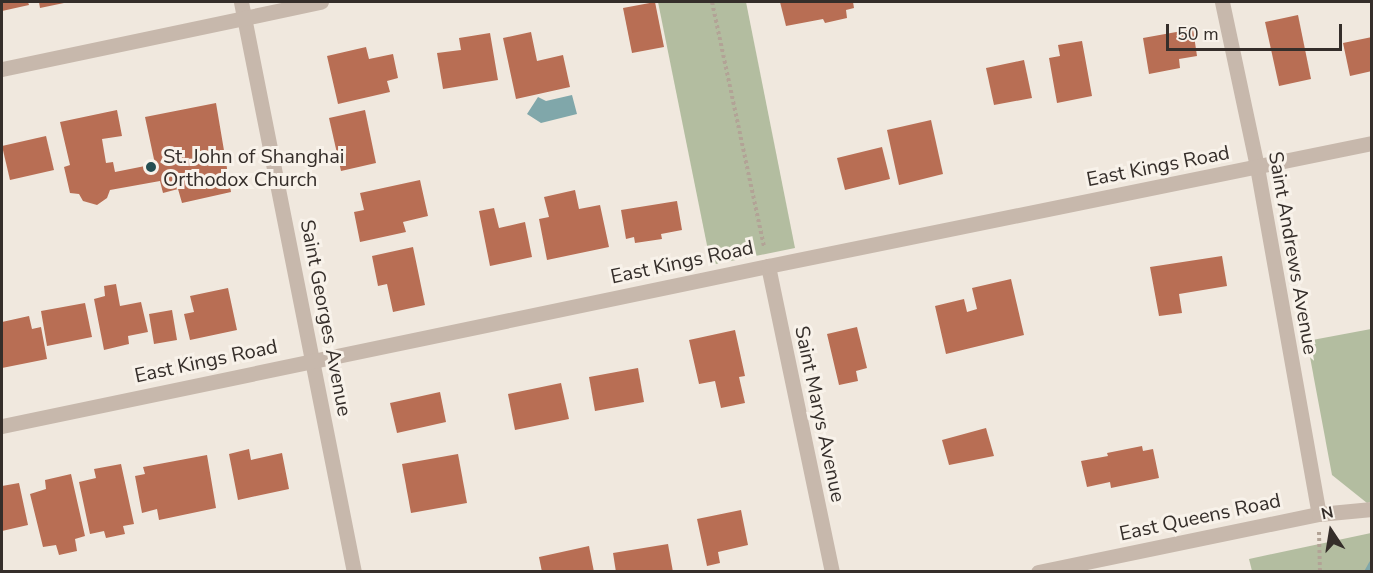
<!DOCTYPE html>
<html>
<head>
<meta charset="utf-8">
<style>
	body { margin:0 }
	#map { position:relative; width:1373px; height:573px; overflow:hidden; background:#f0e8de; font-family:"Nunito Sans",sans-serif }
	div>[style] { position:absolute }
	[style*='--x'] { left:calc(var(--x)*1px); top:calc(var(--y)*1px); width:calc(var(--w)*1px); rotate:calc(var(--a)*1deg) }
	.green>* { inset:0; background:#b3bda0 }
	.water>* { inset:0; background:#80a7aa }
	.stream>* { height:7px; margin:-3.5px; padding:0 3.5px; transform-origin:3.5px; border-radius:3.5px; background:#80a7aa }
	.building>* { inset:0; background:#b86e54 }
	.path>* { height:4px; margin-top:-2px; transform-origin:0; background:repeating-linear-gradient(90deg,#b2a396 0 3px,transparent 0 6px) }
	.minor>* { height:15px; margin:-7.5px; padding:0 7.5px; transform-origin:7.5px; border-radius:7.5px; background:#c7b8ac }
	.dots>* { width:16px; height:16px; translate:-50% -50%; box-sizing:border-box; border:3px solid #f8f2ea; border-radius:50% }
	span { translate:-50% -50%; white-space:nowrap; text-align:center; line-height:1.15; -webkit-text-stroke:6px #f8f2ea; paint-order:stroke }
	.poi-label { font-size:20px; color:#352e2a }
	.left { translate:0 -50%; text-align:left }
	.street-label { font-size:20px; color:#352e2a }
	.frame { position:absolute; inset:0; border:3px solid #352e2a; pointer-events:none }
	.north { position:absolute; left:1301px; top:501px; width:60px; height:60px; -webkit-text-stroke:4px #f8f2ea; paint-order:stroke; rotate:348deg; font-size:16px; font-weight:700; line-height:24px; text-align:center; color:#352e2a }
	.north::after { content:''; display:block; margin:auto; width:21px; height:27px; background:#352e2a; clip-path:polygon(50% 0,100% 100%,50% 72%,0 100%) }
	.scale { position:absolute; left:1166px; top:24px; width:176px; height:27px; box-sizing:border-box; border:3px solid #352e2a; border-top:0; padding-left:8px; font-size:18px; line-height:21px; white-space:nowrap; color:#352e2a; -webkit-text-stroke:4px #f8f2ea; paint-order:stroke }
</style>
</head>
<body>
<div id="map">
	<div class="green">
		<i style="clip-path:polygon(658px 2px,746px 2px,795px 248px,711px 265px)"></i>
		<i style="clip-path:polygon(1371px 329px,1371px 502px,1367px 503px,1332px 475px,1307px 341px)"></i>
		<i style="clip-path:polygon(1371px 533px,1371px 571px,1252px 571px,1249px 559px)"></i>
	</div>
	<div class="water">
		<i style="clip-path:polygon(572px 95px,577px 114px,541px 123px,527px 114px,538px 97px,546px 101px)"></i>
	</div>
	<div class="stream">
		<i style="--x:1367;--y:572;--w:10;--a:-61"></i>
	</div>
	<div class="building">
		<i style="clip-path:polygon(2px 2px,28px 2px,29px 5px,2px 11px)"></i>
		<i style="clip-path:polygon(39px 2px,64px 2px,64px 3px,40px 8px)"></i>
		<i style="clip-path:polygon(655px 2px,664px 47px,632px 53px,623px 8px)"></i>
		<i style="clip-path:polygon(780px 2px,853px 2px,854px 8px,846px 10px,847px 18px,825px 23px,823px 19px,786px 26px)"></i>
		<i style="clip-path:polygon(1298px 15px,1311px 79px,1279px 86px,1265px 22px)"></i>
		<i style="clip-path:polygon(1193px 29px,1197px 56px,1179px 59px,1180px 68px,1149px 74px,1143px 38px)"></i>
		<i style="clip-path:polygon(531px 32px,537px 61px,563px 55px,570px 87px,516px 99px,503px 38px)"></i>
		<i style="clip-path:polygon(490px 33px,498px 80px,443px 89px,437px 53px,461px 50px,459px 38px)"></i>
		<i style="clip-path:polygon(1372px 37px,1372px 71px,1350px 76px,1343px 43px)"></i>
		<i style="clip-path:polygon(1082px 41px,1092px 96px,1057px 103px,1049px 58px,1060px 56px,1058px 45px)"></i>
		<i style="clip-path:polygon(366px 47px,369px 59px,393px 54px,398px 78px,387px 81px,390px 92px,338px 104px,327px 56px)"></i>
		<i style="clip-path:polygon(1024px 60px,1032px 98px,994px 105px,986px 68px)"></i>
		<i style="clip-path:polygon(216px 103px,231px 192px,182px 203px,178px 189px,163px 193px,160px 181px,110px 190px,107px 198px,97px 205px,83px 201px,79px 194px,70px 193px,64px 167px,70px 165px,60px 122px,117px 110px,122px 136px,102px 139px,106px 163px,113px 162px,115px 172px,155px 164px,145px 117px)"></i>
		<i style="clip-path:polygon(365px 110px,376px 163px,341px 171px,329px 118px)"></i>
		<i style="clip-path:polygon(931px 120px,943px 174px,899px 185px,887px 130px)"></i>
		<i style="clip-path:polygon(46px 136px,54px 170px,10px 180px,2px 146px)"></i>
		<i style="clip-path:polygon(882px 147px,890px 179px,845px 190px,837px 158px)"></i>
		<i style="clip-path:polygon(420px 180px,428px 216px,403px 222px,406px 232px,360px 242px,354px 212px,364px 210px,360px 193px)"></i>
		<i style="clip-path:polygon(575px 190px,579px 209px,600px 205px,609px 247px,547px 260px,539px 219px,549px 217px,544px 197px)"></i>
		<i style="clip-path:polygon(677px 201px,682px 230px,661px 234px,662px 239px,635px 243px,634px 237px,626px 239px,621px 210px)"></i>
		<i style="clip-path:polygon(494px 208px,499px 228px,525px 222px,532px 257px,490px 266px,479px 211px)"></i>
		<i style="clip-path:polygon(413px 247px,425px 305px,393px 312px,387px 284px,378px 286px,372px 256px)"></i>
		<i style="clip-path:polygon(1222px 256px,1227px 286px,1179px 294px,1182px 313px,1159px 316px,1150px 267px)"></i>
		<i style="clip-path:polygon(1011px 279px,1024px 335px,946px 354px,935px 306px,964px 299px,967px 312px,977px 309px,972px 288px)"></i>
		<i style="clip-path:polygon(116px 284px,120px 306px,141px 302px,148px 332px,128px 336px,129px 344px,104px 350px,94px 299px,105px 296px,104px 286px)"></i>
		<i style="clip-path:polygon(228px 288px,237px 330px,190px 340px,184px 314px,194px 312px,190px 296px)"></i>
		<i style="clip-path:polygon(85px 303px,92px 337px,47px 346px,41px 311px)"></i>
		<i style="clip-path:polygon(172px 310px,177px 340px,154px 344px,149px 314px)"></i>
		<i style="clip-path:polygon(29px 316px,32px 329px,41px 327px,47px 359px,2px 368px,2px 322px)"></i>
		<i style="clip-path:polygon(857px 327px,867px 368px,856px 371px,858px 381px,839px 385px,827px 334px)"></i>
		<i style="clip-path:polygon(735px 330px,745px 376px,739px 377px,745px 403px,721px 408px,715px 381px,699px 384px,689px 340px)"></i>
		<i style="clip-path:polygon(638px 368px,644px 402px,595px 411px,589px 377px)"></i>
		<i style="clip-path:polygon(561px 383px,569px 419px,515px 430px,508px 394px)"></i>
		<i style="clip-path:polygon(440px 392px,446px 422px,397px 433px,390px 403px)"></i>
		<i style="clip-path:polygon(986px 428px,994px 456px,949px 465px,942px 440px)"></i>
		<i style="clip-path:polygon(1142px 446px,1143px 451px,1153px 449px,1159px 478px,1111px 488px,1110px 482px,1087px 487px,1081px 461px,1108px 456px,1107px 453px)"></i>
		<i style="clip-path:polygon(249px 449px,251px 460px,282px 453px,289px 489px,238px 500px,229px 454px)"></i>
		<i style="clip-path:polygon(458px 454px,467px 503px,411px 513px,402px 464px)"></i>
		<i style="clip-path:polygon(207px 455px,216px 508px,159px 520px,157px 509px,142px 513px,135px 476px,145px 474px,143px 467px)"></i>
		<i style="clip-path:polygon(121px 464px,134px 524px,123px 526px,125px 534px,106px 538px,104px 531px,90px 534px,79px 482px,96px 478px,94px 469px)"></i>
		<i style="clip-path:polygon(71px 474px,85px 536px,75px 539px,77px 551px,59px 555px,56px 545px,43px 547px,30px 494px,46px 489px,45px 480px)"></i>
		<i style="clip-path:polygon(19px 483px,28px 525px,2px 531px,2px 486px)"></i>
		<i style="clip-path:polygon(741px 510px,748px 545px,718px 552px,720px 563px,707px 566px,697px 519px)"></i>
		<i style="clip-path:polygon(668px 544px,673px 572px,616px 572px,613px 553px)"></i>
		<i style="clip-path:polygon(589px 546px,594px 572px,542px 572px,539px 557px)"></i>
	</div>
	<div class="path">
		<i style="--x:712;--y:2;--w:250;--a:78"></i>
		<i style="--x:1319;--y:532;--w:40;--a:88.6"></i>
	</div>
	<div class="minor">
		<i style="--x:241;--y:2;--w:581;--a:78.79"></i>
		<i style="--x:1222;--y:2;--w:169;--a:78"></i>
		<i style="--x:1257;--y:167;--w:352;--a:79.9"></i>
		<i style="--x:2;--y:69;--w:326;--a:-11.9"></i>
		<i style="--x:768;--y:266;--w:313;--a:78.2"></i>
		<i style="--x:2;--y:426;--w:783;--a:-11.8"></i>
		<i style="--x:768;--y:266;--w:616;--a:-11.51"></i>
		<i style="--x:1038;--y:572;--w:287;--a:-11.7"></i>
		<i style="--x:1319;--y:514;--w:53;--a:-5.4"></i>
	</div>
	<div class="dots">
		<i style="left:151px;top:167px;background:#244e52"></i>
	</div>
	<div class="poi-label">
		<span class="left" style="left:163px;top:168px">St. John of Shanghai<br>Orthodox Church</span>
	</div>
	<div class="street-label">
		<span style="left:1158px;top:166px;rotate:-11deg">East Kings Road</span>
		<span style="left:1293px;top:253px;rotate:80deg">Saint Andrews Avenue</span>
		<span style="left:682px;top:262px;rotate:-12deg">East Kings Road</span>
		<span style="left:326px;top:318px;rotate:79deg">Saint Georges Avenue</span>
		<span style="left:206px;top:361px;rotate:-12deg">East Kings Road</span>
		<span style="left:820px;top:414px;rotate:78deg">Saint Marys Avenue</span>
		<span style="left:1200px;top:517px;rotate:-12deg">East Queens Road</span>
	</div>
	<div class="frame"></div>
	<div class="north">N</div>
	<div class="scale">50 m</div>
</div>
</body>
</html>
